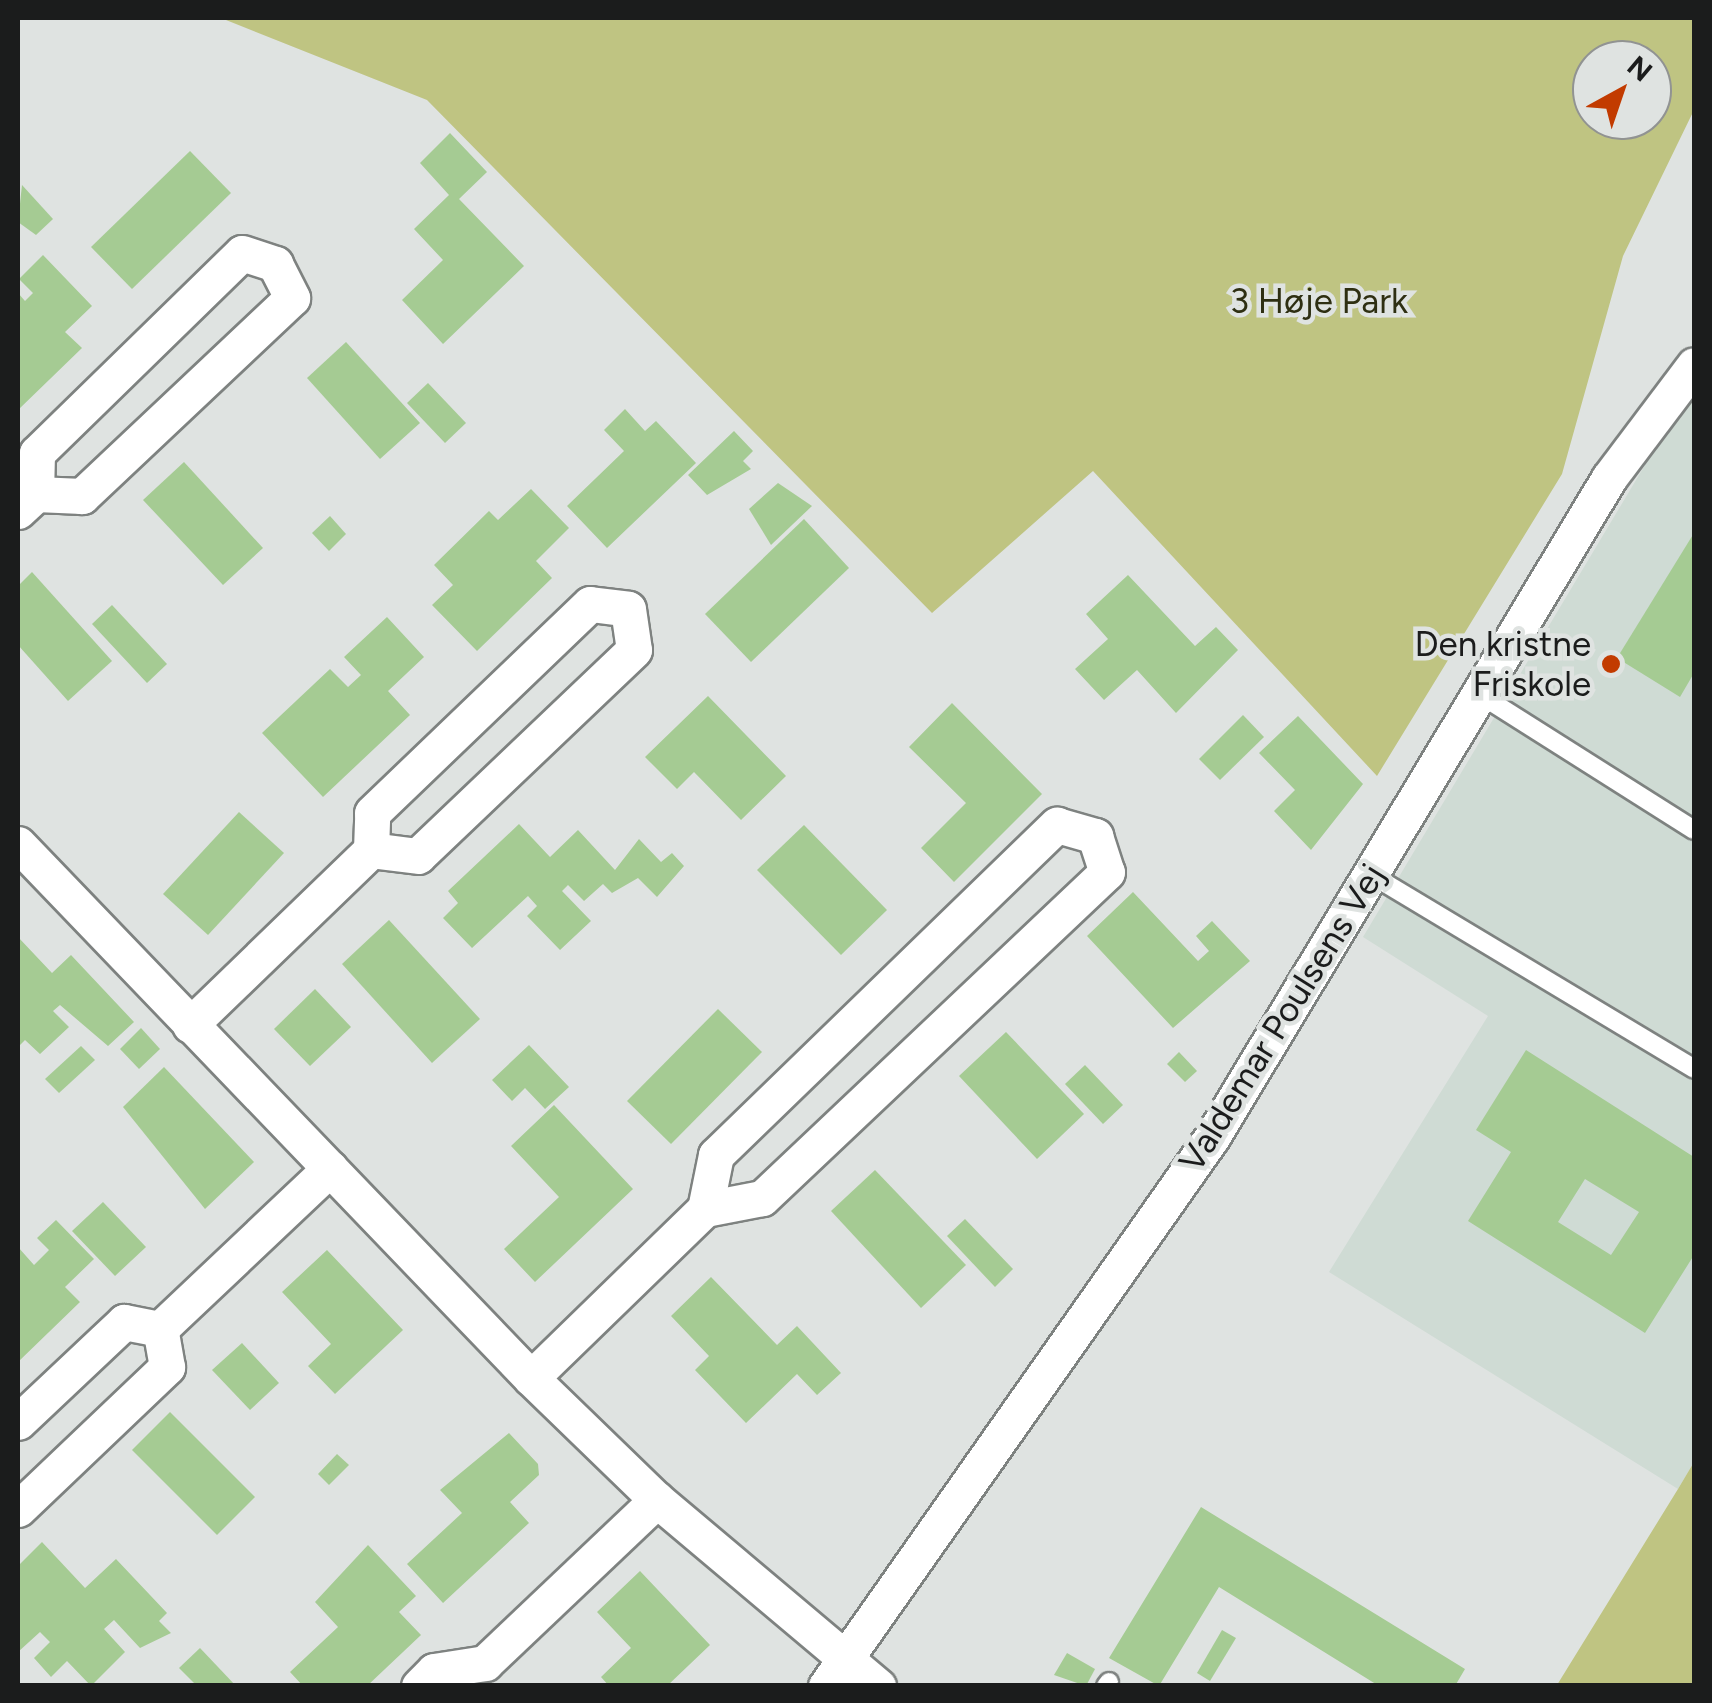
<!DOCTYPE html>
<html>
<head>
<meta charset="utf-8">
<style>
	body { margin:0 }
	#map { position:relative; width:1712px; height:1703px; overflow:hidden; background:#dfe3e1; font-family:Figtree,sans-serif }
	div>[style] { position:absolute }
	[style*='--x'] { left:calc(var(--x)*1px); top:calc(var(--y)*1px); width:calc(var(--w)*1px); rotate:calc(var(--a)*1deg) }
	.built>* { inset:0; background:#cfdbd4 }
	.green>* { inset:0; background:#bfc482 }
	.building>* { inset:0; background:#a5cb93 }
	.roads { filter:drop-shadow(2px 0 #7e8280) drop-shadow(-2px 0 #7e8280) drop-shadow(0 2px #7e8280) drop-shadow(0 -2px #7e8280) }
	.lane>* { height:18px; margin:-9px; padding:0 9px; transform-origin:9px; border-radius:9px; background:#fff }
	.street>* { height:35px; margin:-17.5px; padding:0 17.5px; transform-origin:17.5px; border-radius:17.5px; background:#fff }
	.dots>* { width:28px; height:28px; translate:-50% -50%; box-sizing:border-box; border:5px solid #dfe3e1; border-radius:50% }
	span { translate:-50% -50%; white-space:nowrap; text-align:center; line-height:1.15; -webkit-text-stroke:9px #dfe3e1; paint-order:stroke }
	.park-label { font-size:35px; color:#2e2f12 }
	.poi-label { font-size:35px; color:#1b1c1c }
	.right { translate:-100% -50%; text-align:right }
	.street-label { font-size:35px; color:#1b1c1c }
	.frame { position:absolute; inset:0; border:20px solid #1b1c1c; pointer-events:none }
	.north { position:absolute; left:1572px; top:40px; width:100px; height:100px; box-sizing:border-box; background:#dfe3e1; border:2px solid #919392; border-radius:50%; rotate:40deg; font-size:28px; font-weight:700; line-height:40px; text-align:center; color:#1b1c1c }
	.north::after { content:''; display:block; margin:auto; width:35px; height:45px; background:#c23b00; clip-path:polygon(50% 0,100% 100%,50% 72%,0 100%) }
</style>
</head>
<body>
<div id="map">
	<div class="built">
		<i style="clip-path:polygon(1694px 383px,1694px 1462px,1678px 1489px,1329px 1272px,1488px 1016px,1363px 937px)"></i>
	</div>
	<div class="green">
		<i style="clip-path:polygon(evenodd,221px 18px,1694px 18px,1694px 110px,1623px 256px,1562px 474px,1377px 776px,1093px 471px,932px 613px,427px 100px,221px 18px,1592px 60px,1652px 60px,1652px 120px,1592px 120px,1592px 60px)"></i>
		<i style="clip-path:polygon(1694px 1462px,1694px 1685px,1557px 1685px,1678px 1489px)"></i>
	</div>
	<div class="building">
		<i style="clip-path:polygon(450px 133px,487px 172px,459px 199px,524px 266px,443px 344px,402px 300px,443px 260px,414px 229px,449px 195px,420px 163px)"></i>
		<i style="clip-path:polygon(190px 151px,231px 193px,132px 289px,91px 247px)"></i>
		<i style="clip-path:polygon(22px 185px,53px 219px,36px 235px,18px 222px)"></i>
		<i style="clip-path:polygon(43px 255px,92px 306px,65px 332px,82px 348px,18px 410px,18px 293px,25px 301px,33px 293px,19px 279px)"></i>
		<i style="clip-path:polygon(346px 342px,420px 423px,380px 459px,307px 378px)"></i>
		<i style="clip-path:polygon(428px 383px,466px 423px,445px 443px,407px 403px)"></i>
		<i style="clip-path:polygon(625px 409px,645px 431px,656px 421px,696px 463px,607px 548px,567px 506px,624px 451px,604px 430px)"></i>
		<i style="clip-path:polygon(734px 431px,753px 451px,743px 461px,751px 469px,707px 495px,688px 475px)"></i>
		<i style="clip-path:polygon(184px 462px,263px 548px,223px 585px,143px 500px)"></i>
		<i style="clip-path:polygon(778px 483px,812px 506px,771px 545px,749px 509px)"></i>
		<i style="clip-path:polygon(531px 489px,569px 528px,536px 561px,552px 578px,477px 651px,432px 605px,453px 585px,434px 565px,489px 511px,498px 520px)"></i>
		<i style="clip-path:polygon(330px 516px,346px 534px,329px 551px,312px 533px)"></i>
		<i style="clip-path:polygon(804px 519px,849px 568px,751px 662px,705px 614px)"></i>
		<i style="clip-path:polygon(1694px 533px,1694px 673px,1680px 697px,1617px 658px)"></i>
		<i style="clip-path:polygon(32px 572px,112px 661px,68px 701px,18px 645px,18px 586px)"></i>
		<i style="clip-path:polygon(1128px 575px,1195px 646px,1216px 627px,1238px 650px,1176px 713px,1137px 670px,1104px 700px,1075px 669px,1108px 639px,1086px 614px)"></i>
		<i style="clip-path:polygon(112px 605px,167px 664px,147px 683px,92px 624px)"></i>
		<i style="clip-path:polygon(387px 617px,424px 657px,388px 691px,410px 715px,323px 797px,262px 733px,330px 669px,348px 687px,361px 675px,344px 657px)"></i>
		<i style="clip-path:polygon(708px 696px,786px 776px,741px 820px,694px 772px,677px 789px,645px 757px)"></i>
		<i style="clip-path:polygon(952px 703px,1042px 794px,954px 882px,921px 848px,966px 803px,909px 747px)"></i>
		<i style="clip-path:polygon(1243px 715px,1264px 737px,1220px 780px,1199px 759px)"></i>
		<i style="clip-path:polygon(1298px 716px,1363px 784px,1311px 850px,1274px 811px,1295px 790px,1259px 753px)"></i>
		<i style="clip-path:polygon(239px 812px,284px 853px,208px 935px,163px 894px)"></i>
		<i style="clip-path:polygon(519px 824px,550px 857px,578px 830px,615px 870px,639px 839px,661px 862px,672px 853px,684px 866px,657px 897px,638px 878px,612px 893px,603px 884px,584px 901px,568px 885px,562px 891px,591px 921px,560px 950px,527px 916px,537px 906px,528px 896px,472px 948px,443px 918px,458px 903px,448px 891px)"></i>
		<i style="clip-path:polygon(804px 825px,887px 910px,841px 955px,757px 870px)"></i>
		<i style="clip-path:polygon(1133px 892px,1198px 961px,1209px 951px,1196px 936px,1212px 921px,1250px 961px,1173px 1028px,1087px 936px)"></i>
		<i style="clip-path:polygon(389px 920px,480px 1019px,432px 1063px,342px 964px)"></i>
		<i style="clip-path:polygon(18px 937px,52px 973px,71px 955px,134px 1022px,108px 1046px,60px 1005px,53px 1011px,69px 1027px,40px 1054px,25px 1040px,18px 1047px)"></i>
		<i style="clip-path:polygon(315px 989px,351px 1027px,310px 1066px,274px 1029px)"></i>
		<i style="clip-path:polygon(718px 1009px,762px 1052px,671px 1144px,627px 1101px)"></i>
		<i style="clip-path:polygon(141px 1028px,160px 1049px,139px 1069px,120px 1049px)"></i>
		<i style="clip-path:polygon(1006px 1032px,1084px 1114px,1037px 1159px,959px 1076px)"></i>
		<i style="clip-path:polygon(529px 1045px,569px 1087px,545px 1109px,525px 1088px,512px 1101px,492px 1080px)"></i>
		<i style="clip-path:polygon(81px 1046px,95px 1060px,59px 1093px,45px 1079px)"></i>
		<i style="clip-path:polygon(evenodd,1526px 1050px,1694px 1157px,1694px 1255px,1645px 1333px,1468px 1221px,1511px 1152px,1476px 1130px,1526px 1050px,1585px 1179px,1639px 1212px,1611px 1255px,1558px 1222px,1585px 1179px)"></i>
		<i style="clip-path:polygon(1179px 1052px,1197px 1071px,1185px 1082px,1167px 1064px)"></i>
		<i style="clip-path:polygon(1085px 1065px,1123px 1105px,1103px 1124px,1065px 1084px)"></i>
		<i style="clip-path:polygon(164px 1067px,254px 1162px,205px 1209px,123px 1107px)"></i>
		<i style="clip-path:polygon(554px 1105px,633px 1189px,535px 1282px,504px 1249px,559px 1197px,511px 1146px)"></i>
		<i style="clip-path:polygon(875px 1170px,966px 1265px,921px 1308px,831px 1211px)"></i>
		<i style="clip-path:polygon(103px 1202px,146px 1247px,115px 1276px,72px 1231px)"></i>
		<i style="clip-path:polygon(965px 1219px,1013px 1269px,995px 1287px,947px 1236px)"></i>
		<i style="clip-path:polygon(56px 1220px,94px 1259px,65px 1287px,80px 1302px,18px 1362px,18px 1247px,34px 1265px,49px 1250px,37px 1238px)"></i>
		<i style="clip-path:polygon(327px 1250px,403px 1330px,335px 1394px,308px 1366px,331px 1344px,282px 1292px)"></i>
		<i style="clip-path:polygon(711px 1277px,777px 1345px,797px 1326px,841px 1373px,817px 1395px,797px 1374px,746px 1423px,695px 1370px,709px 1356px,671px 1316px)"></i>
		<i style="clip-path:polygon(242px 1343px,279px 1383px,250px 1410px,212px 1370px)"></i>
		<i style="clip-path:polygon(170px 1412px,255px 1497px,217px 1535px,132px 1450px)"></i>
		<i style="clip-path:polygon(509px 1433px,538px 1464px,539px 1475px,510px 1502px,529px 1523px,443px 1603px,407px 1564px,462px 1513px,440px 1490px)"></i>
		<i style="clip-path:polygon(337px 1454px,349px 1465px,329px 1485px,318px 1474px)"></i>
		<i style="clip-path:polygon(1201px 1507px,1465px 1669px,1455px 1686px,1379px 1686px,1219px 1587px,1159px 1686px,1109px 1658px)"></i>
		<i style="clip-path:polygon(42px 1542px,85px 1588px,116px 1559px,167px 1613px,159px 1621px,171px 1633px,140px 1648px,114px 1620px,104px 1629px,125px 1652px,91px 1686px,67px 1661px,51px 1677px,34px 1658px,50px 1642px,40px 1632px,18px 1652px,18px 1566px)"></i>
		<i style="clip-path:polygon(368px 1545px,416px 1596px,399px 1612px,421px 1635px,367px 1686px,303px 1686px,290px 1672px,338px 1627px,315px 1602px)"></i>
		<i style="clip-path:polygon(640px 1571px,710px 1645px,667px 1686px,609px 1686px,601px 1677px,631px 1648px,597px 1612px)"></i>
		<i style="clip-path:polygon(1222px 1630px,1236px 1638px,1210px 1681px,1197px 1673px)"></i>
		<i style="clip-path:polygon(200px 1648px,236px 1686px,197px 1686px,179px 1668px)"></i>
		<i style="clip-path:polygon(1067px 1653px,1095px 1669px,1086px 1686px,1054px 1675px)"></i>
	</div>
	<div class="roads">
		<div class="lane">
			<i style="--x:1479;--y:694;--w:254;--a:32.3"></i>
			<i style="--x:1370;--y:874;--w:378;--a:31"></i>
			<i style="--x:1106;--y:1686;--w:5;--a:-53"></i>
		</div>
		<div class="street">
			<i style="--x:18;--y:511;--w:25;--a:-43"></i>
			<i style="--x:36;--y:494;--w:41;--a:-88.6"></i>
			<i style="--x:37;--y:453;--w:286;--a:-44.3"></i>
			<i style="--x:242;--y:253;--w:35;--a:18"></i>
			<i style="--x:275;--y:264;--w:38;--a:63"></i>
			<i style="--x:292;--y:298;--w:289;--a:136.7"></i>
			<i style="--x:82;--y:496;--w:46;--a:-177.5"></i>
			<i style="--x:18;--y:844;--w:740;--a:46.15"></i>
			<i style="--x:531;--y:1378;--w:175;--a:44.1"></i>
			<i style="--x:657;--y:1500;--w:289;--a:40.1"></i>
			<i style="--x:190;--y:1025;--w:252;--a:-44"></i>
			<i style="--x:371;--y:850;--w:37;--a:-88"></i>
			<i style="--x:372;--y:813;--w:302;--a:-43.8"></i>
			<i style="--x:590;--y:604;--w:38;--a:7"></i>
			<i style="--x:628;--y:609;--w:41;--a:81.7"></i>
			<i style="--x:634;--y:650;--w:298;--a:136.4"></i>
			<i style="--x:418;--y:856;--w:47;--a:-172.7"></i>
			<i style="--x:160;--y:1329;--w:234;--a:-43.4"></i>
			<i style="--x:531;--y:1378;--w:243;--a:-44.2"></i>
			<i style="--x:705;--y:1209;--w:55;--a:-78.5"></i>
			<i style="--x:716;--y:1155;--w:475;--a:-44.1"></i>
			<i style="--x:1057;--y:825;--w:40;--a:16"></i>
			<i style="--x:1095;--y:836;--w:38;--a:72"></i>
			<i style="--x:1107;--y:872;--w:475;--a:136.6"></i>
			<i style="--x:762;--y:1198;--w:58;--a:169.1"></i>
			<i style="--x:18;--y:1422;--w:146;--a:-43.3"></i>
			<i style="--x:124;--y:1322;--w:37;--a:11"></i>
			<i style="--x:18;--y:1509;--w:206;--a:-43.6"></i>
			<i style="--x:167;--y:1367;--w:39;--a:-100"></i>
			<i style="--x:419;--y:1686;--w:21;--a:-45"></i>
			<i style="--x:434;--y:1671;--w:52;--a:-8.9"></i>
			<i style="--x:485;--y:1663;--w:237;--a:-43.5"></i>
			<i style="--x:826;--y:1686;--w:671;--a:-54.89"></i>
			<i style="--x:1212;--y:1137;--w:769;--a:-58.93"></i>
			<i style="--x:1609;--y:478;--w:141;--a:-53"></i>
		</div>
	</div>
	<div class="dots">
		<i style="left:1611px;top:664px;background:#c23b00"></i>
	</div>
	<div class="park-label">
		<span style="left:1319px;top:301px">3 Høje Park</span>
	</div>
	<div class="poi-label">
		<span class="right" style="left:1591px;top:664px">Den kristne<br>Friskole</span>
	</div>
	<div class="street-label">
		<span style="left:1282px;top:1018px;rotate:-58deg">Valdemar Poulsens Vej</span>
	</div>
	<div class="frame"></div>
	<div class="north">N</div>
</div>
</body>
</html>
